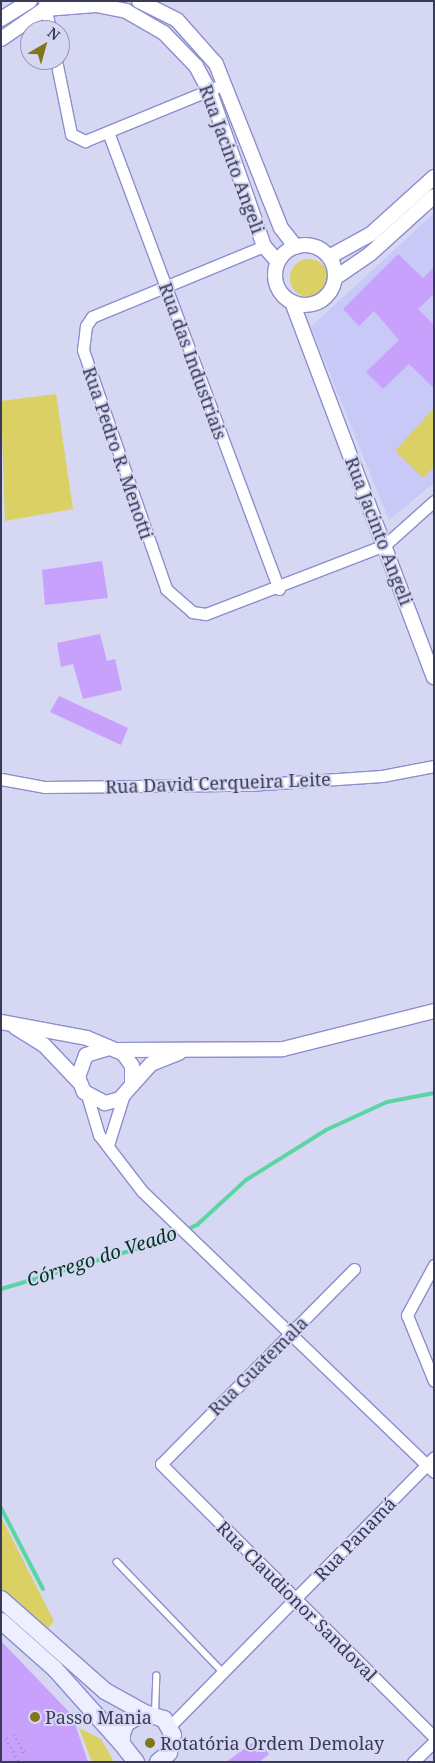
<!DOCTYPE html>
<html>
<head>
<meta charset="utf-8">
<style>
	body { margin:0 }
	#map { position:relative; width:435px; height:1763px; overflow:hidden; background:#d5d7f3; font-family:"Noto Serif",serif }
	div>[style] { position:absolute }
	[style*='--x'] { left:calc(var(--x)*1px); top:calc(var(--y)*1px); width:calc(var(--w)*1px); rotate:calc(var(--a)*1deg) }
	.built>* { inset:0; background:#c8c9f7 }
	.green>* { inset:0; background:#dbd064 }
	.round { border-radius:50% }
	.stream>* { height:4px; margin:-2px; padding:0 2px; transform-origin:2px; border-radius:2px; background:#5bd5a2 }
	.building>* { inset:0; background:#c8a1fc }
	.path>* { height:2.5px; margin-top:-1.25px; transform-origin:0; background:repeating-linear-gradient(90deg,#8e90ac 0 1px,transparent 0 5px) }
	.roads { filter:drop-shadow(1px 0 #8d8dcf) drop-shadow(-1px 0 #8d8dcf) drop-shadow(0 1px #8d8dcf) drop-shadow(0 -1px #8d8dcf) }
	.service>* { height:5.5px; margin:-2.75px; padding:0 2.75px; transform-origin:2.75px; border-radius:2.75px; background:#fff }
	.minor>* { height:11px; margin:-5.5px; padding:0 5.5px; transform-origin:5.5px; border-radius:5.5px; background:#fff }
	.tertiary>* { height:14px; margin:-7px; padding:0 7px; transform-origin:7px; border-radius:7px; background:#fff }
	.tertiary>.ring { margin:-7px; padding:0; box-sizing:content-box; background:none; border:14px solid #fff; border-radius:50% }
	.secondary>* { height:16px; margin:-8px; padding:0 8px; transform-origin:8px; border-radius:8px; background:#eeeffe }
	.dots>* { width:14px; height:14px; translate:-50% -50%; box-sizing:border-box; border:2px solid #d5d7f3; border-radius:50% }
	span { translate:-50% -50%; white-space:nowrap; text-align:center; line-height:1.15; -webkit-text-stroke:4px #d5d7f3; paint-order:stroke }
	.street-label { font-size:18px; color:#393a56 }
	.poi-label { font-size:18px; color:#393a56 }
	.left { translate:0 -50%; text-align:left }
	.water-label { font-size:19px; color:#003522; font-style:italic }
	.frame { position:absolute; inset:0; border:2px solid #393a56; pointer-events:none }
	.north { position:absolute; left:20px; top:20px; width:50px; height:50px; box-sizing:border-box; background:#d5d7f3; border:1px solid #9798b4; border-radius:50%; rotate:38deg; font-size:14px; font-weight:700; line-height:20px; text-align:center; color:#393a56 }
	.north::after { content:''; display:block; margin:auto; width:18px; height:22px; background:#80771b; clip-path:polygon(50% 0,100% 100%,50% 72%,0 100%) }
</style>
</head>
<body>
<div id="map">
	<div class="built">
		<i style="clip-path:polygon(434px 213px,434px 483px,389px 520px,311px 327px)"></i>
	</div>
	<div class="green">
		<i class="round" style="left:290px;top:259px;width:38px;height:38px"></i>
		<i style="clip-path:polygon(56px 394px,73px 509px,5px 521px,1px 401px)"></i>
		<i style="clip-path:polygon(433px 409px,434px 467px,423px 478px,395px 451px)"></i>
		<i style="clip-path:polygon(1px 1517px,54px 1621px,47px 1629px,1px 1589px)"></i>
		<i style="clip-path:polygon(79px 1728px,101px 1739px,114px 1762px,92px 1762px)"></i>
	</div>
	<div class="stream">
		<i style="--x:1;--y:1289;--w:162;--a:-16.5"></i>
		<i style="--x:156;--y:1243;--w:45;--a:-23.7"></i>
		<i style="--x:197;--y:1225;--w:67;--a:-42.6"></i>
		<i style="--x:246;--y:1180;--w:94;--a:-32"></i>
		<i style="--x:326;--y:1130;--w:67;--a:-24.7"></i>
		<i style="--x:387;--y:1102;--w:48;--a:-10.8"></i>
		<i style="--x:1;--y:1508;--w:91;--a:62.6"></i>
	</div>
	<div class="building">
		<i style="clip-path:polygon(398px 254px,423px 278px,434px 267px,434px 294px,418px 309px,434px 325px,434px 388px,409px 364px,383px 389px,366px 372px,399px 340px,374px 311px,359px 326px,343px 309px)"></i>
		<i style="clip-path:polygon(102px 561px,108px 598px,45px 605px,42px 570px)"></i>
		<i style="clip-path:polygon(100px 634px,107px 661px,115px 659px,122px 690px,83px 699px,73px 664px,61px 667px,57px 643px)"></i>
		<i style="clip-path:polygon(59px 696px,128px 728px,121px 745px,50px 712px)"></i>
		<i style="clip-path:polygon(1px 1641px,72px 1715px,88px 1762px,1px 1762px)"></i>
		<i style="clip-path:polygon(258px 1739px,269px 1754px,259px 1762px,226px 1762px)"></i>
	</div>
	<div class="path">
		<i style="--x:14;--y:1734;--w:25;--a:61"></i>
		<i style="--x:6;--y:1738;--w:26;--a:62"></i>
	</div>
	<div class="roads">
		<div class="service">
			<i style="--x:117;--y:1562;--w:153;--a:46.1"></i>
			<i style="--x:155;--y:1714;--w:38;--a:-88"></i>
		</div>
		<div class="minor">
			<i style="--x:44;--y:1;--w:30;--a:78"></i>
			<i style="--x:56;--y:60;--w:76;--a:78.5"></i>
			<i style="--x:71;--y:134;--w:16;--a:27"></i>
			<i style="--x:85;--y:141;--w:150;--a:-22.3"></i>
			<i style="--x:108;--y:132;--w:488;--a:69.5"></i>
			<i style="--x:264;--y:246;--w:186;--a:157.6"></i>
			<i style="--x:92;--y:317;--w:11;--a:124"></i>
			<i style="--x:86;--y:326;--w:24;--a:97"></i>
			<i style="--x:83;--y:350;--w:253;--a:70.8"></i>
			<i style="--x:166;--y:589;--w:35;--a:41"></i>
			<i style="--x:192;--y:612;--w:14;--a:8"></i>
			<i style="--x:206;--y:614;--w:192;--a:-21.1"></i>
			<i style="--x:385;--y:545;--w:66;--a:-41.9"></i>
			<i style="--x:1;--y:779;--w:45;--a:10.3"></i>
			<i style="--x:45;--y:787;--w:204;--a:-0.6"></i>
			<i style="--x:249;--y:785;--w:133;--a:-3.9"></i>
			<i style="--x:382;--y:776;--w:53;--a:-10.9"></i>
			<i style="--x:87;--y:1095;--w:42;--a:73.3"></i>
			<i style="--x:99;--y:1135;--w:71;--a:52.5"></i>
			<i style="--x:142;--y:1191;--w:405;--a:43.9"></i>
			<i style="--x:108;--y:1145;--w:50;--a:-72.6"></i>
			<i style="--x:434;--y:1265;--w:57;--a:118.4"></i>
			<i style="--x:407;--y:1315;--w:71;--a:67.8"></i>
			<i style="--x:354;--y:1269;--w:274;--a:134.7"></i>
			<i style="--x:161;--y:1464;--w:386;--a:45"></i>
			<i style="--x:170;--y:1726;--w:377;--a:-45.5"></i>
			<i style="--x:413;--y:1762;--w:29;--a:-44"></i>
		</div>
		<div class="tertiary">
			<i style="--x:139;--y:1;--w:42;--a:26.6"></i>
			<i style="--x:177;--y:20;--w:59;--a:48.4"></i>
			<i style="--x:216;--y:64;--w:176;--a:68.4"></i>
			<i style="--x:281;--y:228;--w:24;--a:52"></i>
			<i style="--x:1;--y:19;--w:34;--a:-32"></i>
			<i style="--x:1;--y:39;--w:53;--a:-34.3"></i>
			<i style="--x:45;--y:9;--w:51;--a:-4.5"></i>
			<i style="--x:96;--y:5;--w:31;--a:11"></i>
			<i style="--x:126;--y:11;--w:44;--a:30.1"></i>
			<i style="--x:164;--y:33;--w:46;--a:45.9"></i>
			<i style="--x:196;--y:66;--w:30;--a:62"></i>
			<i style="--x:210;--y:92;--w:163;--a:70.7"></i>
			<i style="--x:264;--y:246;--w:21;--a:49"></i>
			<i class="ring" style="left:275px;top:245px;width:46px;height:46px"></i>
			<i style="--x:329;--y:257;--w:48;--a:-28.7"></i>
			<i style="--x:371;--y:234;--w:85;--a:-42.1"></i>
			<i style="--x:335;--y:278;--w:42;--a:-34.4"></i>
			<i style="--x:370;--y:254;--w:86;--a:-42.2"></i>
			<i style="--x:292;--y:302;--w:401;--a:69.3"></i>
			<i style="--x:1;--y:1022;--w:87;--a:10.5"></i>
			<i style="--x:87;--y:1038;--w:39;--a:23"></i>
			<i style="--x:123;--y:1053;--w:16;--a:55"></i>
			<i style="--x:132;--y:1066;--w:19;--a:90"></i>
			<i style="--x:132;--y:1085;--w:18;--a:131"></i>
			<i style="--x:120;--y:1099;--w:16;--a:165"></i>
			<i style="--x:105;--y:1103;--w:24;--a:-152"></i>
			<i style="--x:84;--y:1092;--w:16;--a:-112"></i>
			<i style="--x:78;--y:1077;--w:23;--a:-70"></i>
			<i style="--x:86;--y:1055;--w:24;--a:-17"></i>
			<i style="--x:15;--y:1027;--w:34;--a:32"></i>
			<i style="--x:44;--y:1045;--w:51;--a:46.6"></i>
			<i style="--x:116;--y:1050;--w:167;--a:-0.3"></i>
			<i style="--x:283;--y:1049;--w:156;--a:-14.1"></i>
			<i style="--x:132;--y:1085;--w:28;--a:-48"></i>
			<i style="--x:151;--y:1064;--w:31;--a:-22"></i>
		</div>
		<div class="secondary">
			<i style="--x:1;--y:1599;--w:139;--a:41.5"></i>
			<i style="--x:105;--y:1691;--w:46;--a:28.8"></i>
			<i style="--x:1;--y:1621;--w:72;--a:41.6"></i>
			<i style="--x:55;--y:1669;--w:101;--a:48.2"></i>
			<i style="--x:136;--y:1762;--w:23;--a:-128"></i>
			<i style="--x:122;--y:1744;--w:10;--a:-90"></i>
			<i style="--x:122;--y:1734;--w:12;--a:-70"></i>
			<i style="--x:126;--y:1723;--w:21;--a:-28"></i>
			<i style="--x:145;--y:1713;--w:20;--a:18"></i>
			<i style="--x:164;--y:1719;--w:18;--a:61"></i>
			<i style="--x:173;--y:1735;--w:18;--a:103"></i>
			<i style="--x:169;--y:1753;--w:14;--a:141"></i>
		</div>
	</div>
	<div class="dots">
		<i style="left:35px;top:1717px;background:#80771b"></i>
		<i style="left:150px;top:1743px;background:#80771b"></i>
	</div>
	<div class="street-label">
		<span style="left:232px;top:159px;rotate:70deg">Rua Jacinto Angeli</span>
		<span style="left:193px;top:361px;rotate:70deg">Rua das Industriais</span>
		<span style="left:118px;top:453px;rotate:71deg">Rua Pedro R. Menotti</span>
		<span style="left:379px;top:531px;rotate:69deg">Rua Jacinto Angeli</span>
		<span style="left:218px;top:783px;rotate:-2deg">Rua David Cerqueira Leite</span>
		<span style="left:258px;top:1366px;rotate:-45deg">Rua Guatemala</span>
		<span style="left:355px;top:1539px;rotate:-46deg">Rua Panamá</span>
		<span style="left:297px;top:1601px;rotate:45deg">Rua Claudionor Sandoval</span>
	</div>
	<div class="poi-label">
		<span class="left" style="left:45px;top:1717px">Passo Mania</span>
		<span class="left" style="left:160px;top:1743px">Rotatória Ordem Demolay</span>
	</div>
	<div class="water-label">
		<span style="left:102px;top:1257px;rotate:-18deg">Córrego do Veado</span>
	</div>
	<div class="frame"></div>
	<div class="north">N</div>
</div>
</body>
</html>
